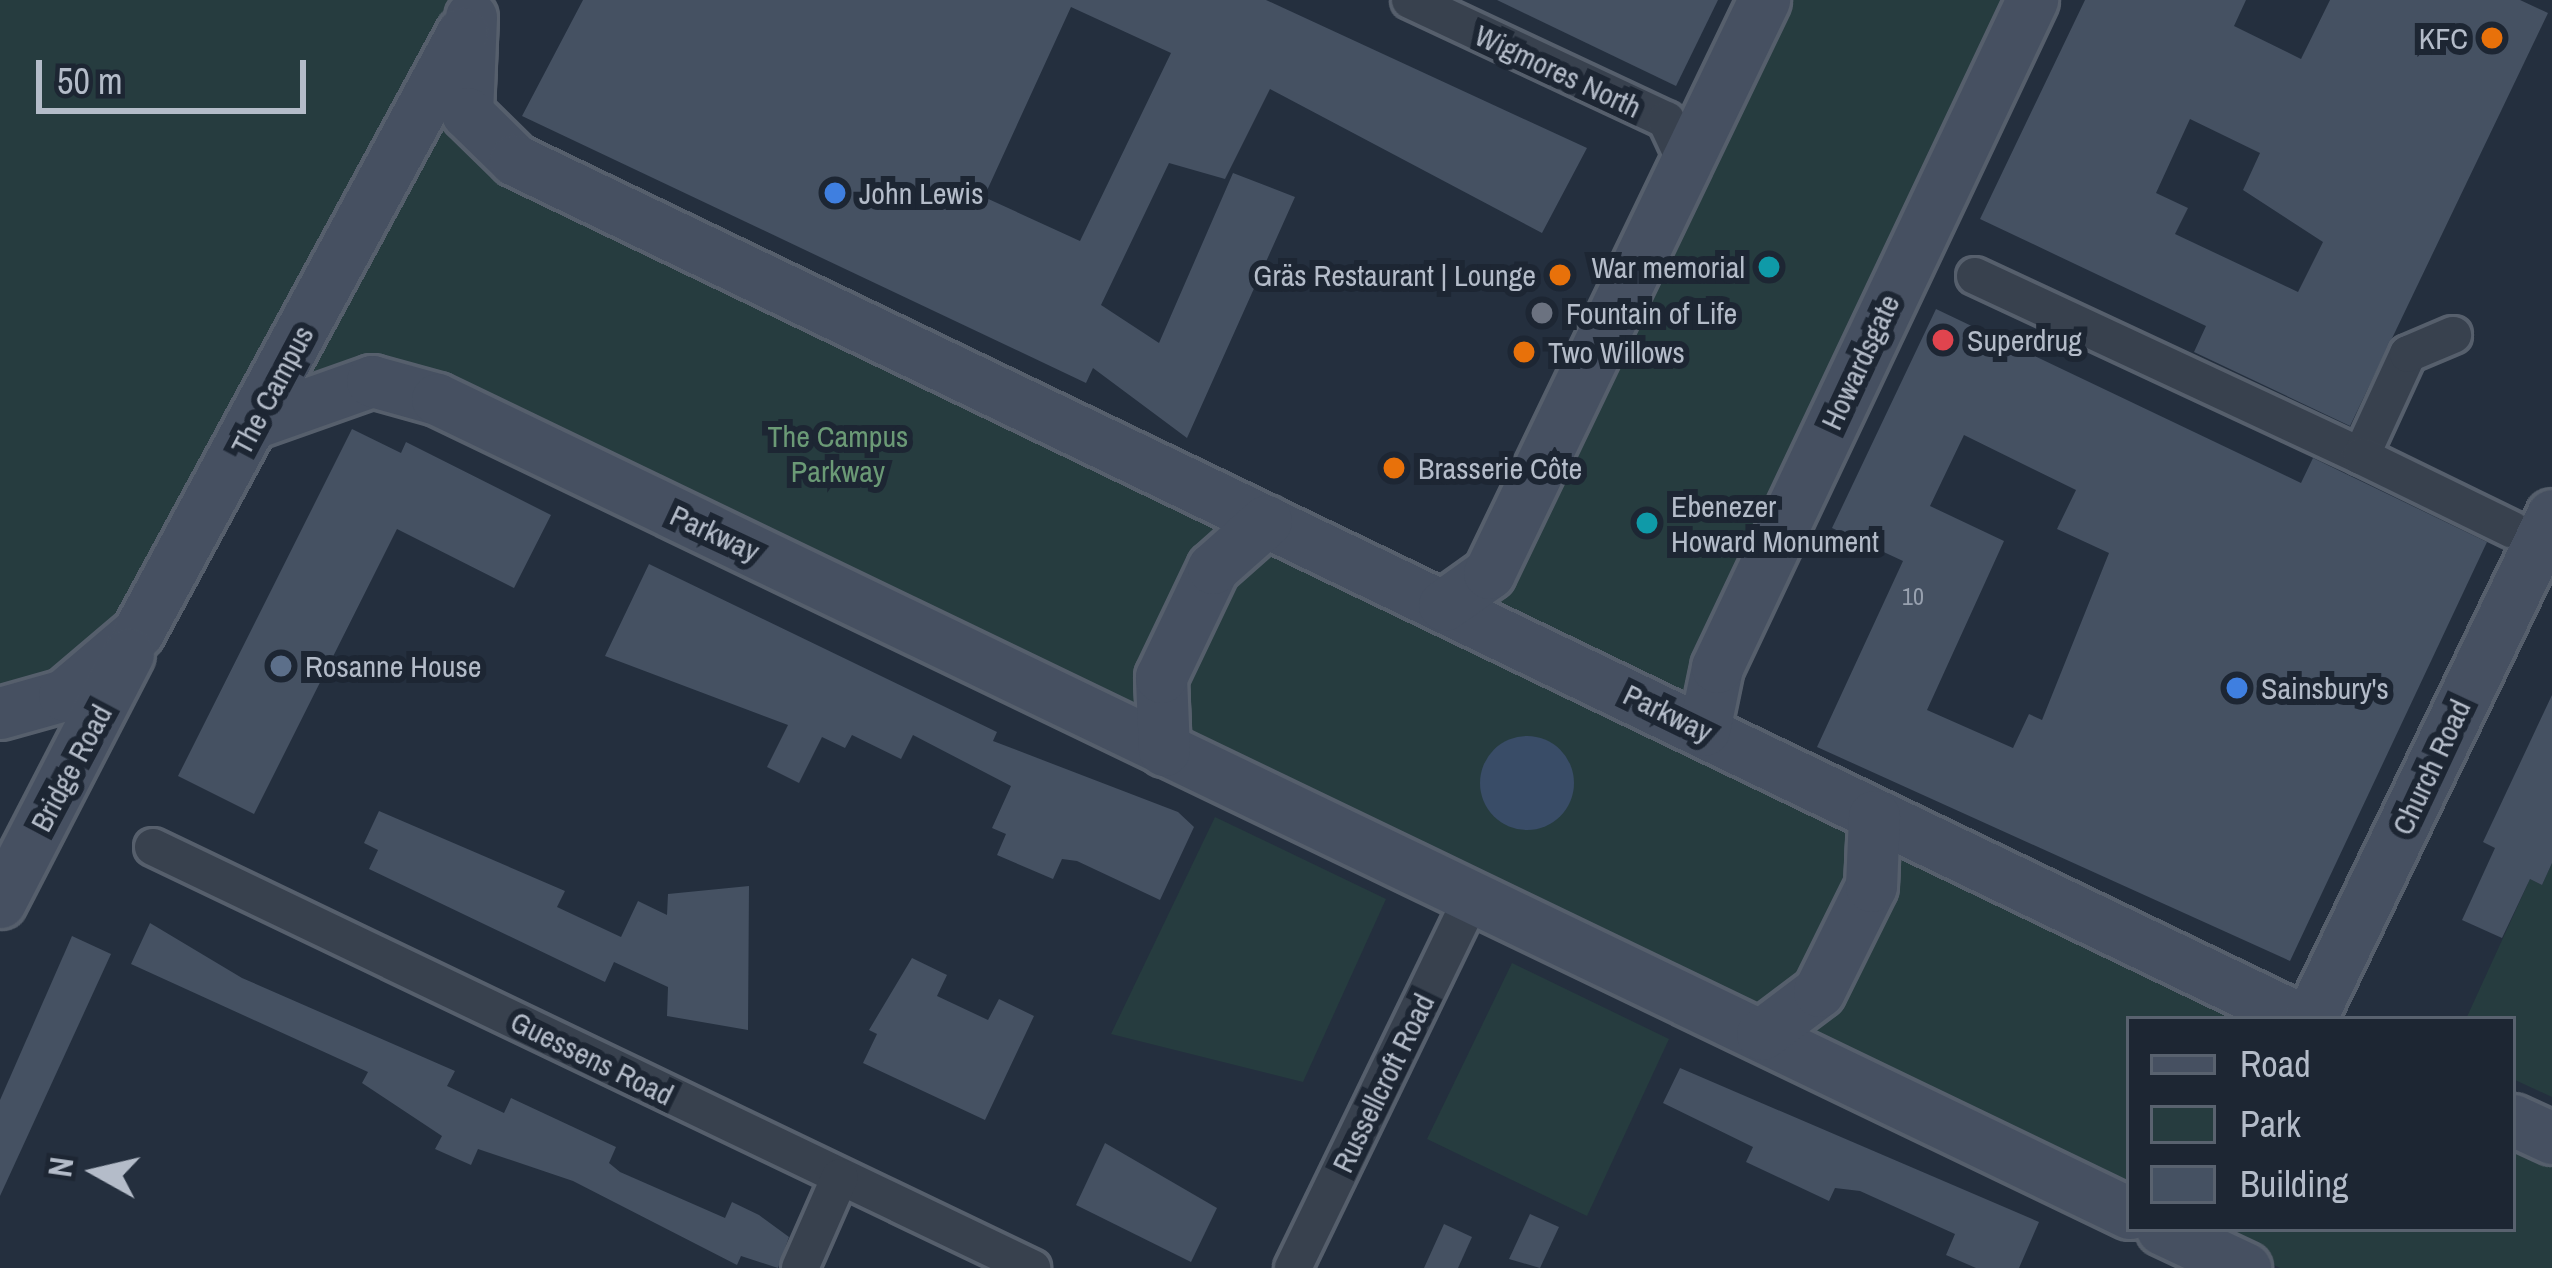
<!DOCTYPE html>
<html>
<head>
<meta charset="utf-8">
<style>
	body { margin:0 }
	#map { position:relative; width:2552px; height:1268px; overflow:hidden; background:#242f3e; font-family:"Archivo Narrow",sans-serif }
	div>[style] { position:absolute }
	[style*='--x'] { left:calc(var(--x)*1px); top:calc(var(--y)*1px); width:calc(var(--w)*1px); rotate:calc(var(--a)*1deg) }
	.green>* { inset:0; background:#263c3f }
	.water>* { inset:0; background:#394c67 }
	.round { border-radius:50% }
	.building>* { inset:0; background:#455162 }
	.roads { filter:drop-shadow(3px 0 #565f6c) drop-shadow(-3px 0 #565f6c) drop-shadow(0 3px #565f6c) drop-shadow(0 -3px #565f6c) }
	.street>* { height:36px; margin:-18px; padding:0 18px; transform-origin:18px; border-radius:18px; background:#38414e }
	.secondary>* { height:51px; margin:-25.5px; padding:0 25.5px; transform-origin:25.5px; border-radius:25.5px; background:#465061 }
	.dots>* { width:33px; height:33px; translate:-50% -50%; box-sizing:border-box; border:6px solid #1d2633; border-radius:50% }
	span { translate:-50% -50%; white-space:nowrap; text-align:center; line-height:1.15; -webkit-text-stroke:12px #1d2633; paint-order:stroke }
	.number-label { font-size:24px; color:#98a1af }
	.number-label span { -webkit-text-stroke-width:0 }
	.poi-label { font-size:30px; color:#b4bcc9 }
	.right { translate:-100% -50%; text-align:right }
	.left { translate:0 -50%; text-align:left }
	.street-label { font-size:30px; color:#b4bcc9 }
	.park-label { font-size:30px; color:#6b9a76 }
	.legend { position:absolute; left:2126px; top:1016px; width:390px; height:216px; box-sizing:border-box; background:#1d2633; border:3px solid #59626f; margin:0; padding:15px 21px; list-style:none; font-size:36px; color:#b4bcc9 }
	.legend li { display:flex; align-items:center; gap:24px; height:60px }
	.legend b { width:60px; border:3px solid #59626f }
	.north { position:absolute; left:36px; top:1112px; width:120px; height:120px; -webkit-text-stroke:9px #1d2633; paint-order:stroke; rotate:278deg; font-size:33px; font-weight:700; line-height:48px; text-align:center; color:#b4bcc9 }
	.north::after { content:''; display:block; margin:auto; width:42px; height:54px; background:#b4bcc9; clip-path:polygon(50% 0,100% 100%,50% 72%,0 100%) }
	.scale { position:absolute; left:36px; top:60px; width:270px; height:54px; box-sizing:border-box; border:6px solid #b4bcc9; border-top:0; padding-left:15px; font-size:36px; line-height:42px; white-space:nowrap; color:#b4bcc9; -webkit-text-stroke:9px #1d2633; paint-order:stroke }
</style>
</head>
<body>
<div id="map">
	<div class="green">
		<i style="clip-path:polygon(0 0,458px 0,125px 607px,91px 653px,0 698px)"></i>
		<i style="clip-path:polygon(1779px 0,2023px 0,1692px 707px,1480px 602px)"></i>
		<i style="clip-path:polygon(450px 108px,472px 154px,494px 169px,1231px 522px,1135px 716px,430px 378px,303px 379px)"></i>
		<i style="clip-path:polygon(1259px 550px,1283px 550px,1833px 812px,1860px 853px,1805px 988px,1756px 1012px,1187px 739px,1174px 684px,1225px 574px)"></i>
		<i style="clip-path:polygon(1215px 817px,1386px 899px,1303px 1082px,1111px 1034px)"></i>
		<i style="clip-path:polygon(1891px 849px,2271px 1019px,2129px 1019px,2129px 1196px,1803px 1029px)"></i>
		<i style="clip-path:polygon(2552px 863px,2552px 1097px,2513px 1079px,2513px 1019px,2466px 1019px,2530px 879px,2542px 885px)"></i>
		<i style="clip-path:polygon(1512px 963px,1669px 1039px,1587px 1216px,1427px 1139px)"></i>
		<i style="clip-path:polygon(2513px 1135px,2552px 1153px,2552px 1268px,2280px 1268px,2198px 1229px,2513px 1229px)"></i>
	</div>
	<div class="water">
		<i class="round" style="left:1480px;top:736px;width:94px;height:94px"></i>
	</div>
	<div class="building">
		<i style="clip-path:polygon(evenodd,583px 0,1266px 0,1587px 148px,1542px 233px,1270px 89px,1225px 179px,1169px 163px,1101px 305px,1159px 343px,1233px 173px,1295px 197px,1187px 438px,1093px 368px,1086px 383px,522px 116px,583px 0,1071px 7px,1171px 53px,1080px 241px,984px 197px,1071px 7px)"></i>
		<i style="clip-path:polygon(1497px 0,1718px 0,1676px 86px)"></i>
		<i style="clip-path:polygon(evenodd,2085px 0,2246px 0,2234px 26px,2301px 59px,2330px 0,2520px 0,2548px 13px,2350px 426px,2194px 352px,2206px 326px,1980px 219px,2085px 0,2190px 119px,2260px 153px,2243px 190px,2323px 242px,2298px 292px,2175px 234px,2188px 208px,2156px 193px,2190px 119px)"></i>
		<i style="clip-path:polygon(evenodd,1936px 309px,2301px 483px,2313px 458px,2487px 542px,2290px 961px,1817px 747px,1903px 561px,1832px 528px,1936px 309px,1964px 435px,2076px 490px,2057px 529px,2109px 553px,2042px 720px,2029px 714px,2013px 748px,1927px 710px,2004px 541px,1930px 506px,1964px 435px)"></i>
		<i style="clip-path:polygon(352px 429px,401px 453px,406px 442px,551px 515px,514px 588px,397px 529px,254px 814px,178px 776px)"></i>
		<i style="clip-path:polygon(649px 564px,997px 732px,993px 741px,1178px 812px,1194px 827px,1160px 900px,1077px 861px,1062px 859px,1053px 879px,997px 855px,1006px 834px,992px 828px,1011px 786px,913px 735px,901px 759px,852px 735px,845px 748px,822px 737px,799px 783px,767px 767px,788px 725px,605px 656px)"></i>
		<i style="clip-path:polygon(2552px 695px,2552px 863px,2542px 885px,2530px 879px,2502px 938px,2462px 920px,2495px 848px,2483px 842px)"></i>
		<i style="clip-path:polygon(379px 811px,565px 891px,557px 907px,621px 937px,638px 901px,667px 915px,668px 894px,749px 886px,748px 1030px,667px 1016px,668px 987px,614px 962px,605px 982px,369px 869px,378px 850px,364px 843px)"></i>
		<i style="clip-path:polygon(150px 923px,242px 978px,455px 1071px,447px 1086px,504px 1113px,511px 1098px,616px 1147px,609px 1163px,620px 1172px,725px 1218px,732px 1202px,759px 1215px,789px 1237px,778px 1268px,741px 1256px,737px 1265px,573px 1181px,478px 1149px,471px 1165px,435px 1149px,442px 1136px,362px 1083px,368px 1072px,131px 964px)"></i>
		<i style="clip-path:polygon(72px 936px,111px 954px,0 1196px,0 1100px)"></i>
		<i style="clip-path:polygon(912px 958px,947px 975px,937px 996px,988px 1020px,999px 999px,1034px 1016px,985px 1120px,863px 1063px,877px 1034px,869px 1030px)"></i>
		<i style="clip-path:polygon(1680px 1068px,2039px 1222px,2019px 1268px,1976px 1268px,1946px 1255px,1955px 1234px,1860px 1191px,1835px 1188px,1829px 1201px,1746px 1162px,1753px 1147px,1663px 1103px)"></i>
		<i style="clip-path:polygon(1105px 1143px,1217px 1208px,1191px 1262px,1076px 1205px)"></i>
		<i style="clip-path:polygon(1530px 1214px,1559px 1227px,1540px 1268px,1509px 1259px)"></i>
		<i style="clip-path:polygon(1444px 1224px,1472px 1237px,1458px 1268px,1424px 1268px)"></i>
	</div>
	<div class="roads">
		<div class="street">
			<i style="--x:1410;--y:0;--w:283;--a:25.1"></i>
			<i style="--x:1666;--y:120;--w:47;--a:65.1"></i>
			<i style="--x:1975;--y:276;--w:426;--a:25"></i>
			<i style="--x:2361;--y:456;--w:112;--a:-65.3"></i>
			<i style="--x:2408;--y:354;--w:49;--a:-22.9"></i>
			<i style="--x:2361;--y:456;--w:167;--a:26"></i>
			<i style="--x:153;--y:847;--w:975;--a:25.59"></i>
			<i style="--x:800;--y:1268;--w:99;--a:-66.3"></i>
			<i style="--x:1293;--y:1268;--w:412;--a:-64.2"></i>
		</div>
		<div class="secondary">
			<i style="--x:471;--y:17;--w:96;--a:92.4"></i>
			<i style="--x:467;--y:113;--w:67;--a:44.4"></i>
			<i style="--x:515;--y:160;--w:1981;--a:25.7"></i>
			<i style="--x:256;--y:422;--w:123;--a:-19.5"></i>
			<i style="--x:372;--y:381;--w:67;--a:15.5"></i>
			<i style="--x:437;--y:399;--w:1878;--a:25.69"></i>
			<i style="--x:1444;--y:605;--w:55;--a:-35.4"></i>
			<i style="--x:1489;--y:573;--w:636;--a:-64.36"></i>
			<i style="--x:0;--y:713;--w:66;--a:-15.7"></i>
			<i style="--x:64;--y:695;--w:97;--a:-40.4"></i>
			<i style="--x:138;--y:632;--w:681;--a:-61.59"></i>
			<i style="--x:1704;--y:730;--w:64;--a:-78.3"></i>
			<i style="--x:1717;--y:667;--w:738;--a:-64.72"></i>
			<i style="--x:1164;--y:750;--w:73;--a:-92.4"></i>
			<i style="--x:1161;--y:677;--w:121;--a:-64.5"></i>
			<i style="--x:1213;--y:568;--w:71;--a:-41.6"></i>
			<i style="--x:0;--y:902;--w:279;--a:-62.7"></i>
			<i style="--x:2310;--y:1019;--w:559;--a:-64.35"></i>
			<i style="--x:1762;--y:1034;--w:71;--a:-37"></i>
			<i style="--x:1819;--y:991;--w:117;--a:-63.7"></i>
			<i style="--x:1871;--y:886;--w:70;--a:-87.5"></i>
			<i style="--x:2513;--y:1120;--w:43;--a:24.8"></i>
			<i style="--x:2162;--y:1229;--w:92;--a:25.2"></i>
		</div>
	</div>
	<div class="dots">
		<i style="left:2492px;top:38px;background:#e8710a"></i>
		<i style="left:835px;top:193px;background:#3f7fe0"></i>
		<i style="left:1769px;top:267px;background:#0f9aa8"></i>
		<i style="left:1560px;top:275px;background:#e8710a"></i>
		<i style="left:1542px;top:313px;background:#6b7280"></i>
		<i style="left:1943px;top:340px;background:#e0444e"></i>
		<i style="left:1524px;top:352px;background:#e8710a"></i>
		<i style="left:1394px;top:468px;background:#e8710a"></i>
		<i style="left:1647px;top:523px;background:#0f9aa8"></i>
		<i style="left:281px;top:666px;background:#5c6f8a"></i>
		<i style="left:2237px;top:688px;background:#3f7fe0"></i>
	</div>
	<div class="number-label">
		<span style="left:1913px;top:597px">10</span>
	</div>
	<div class="poi-label">
		<span class="right" style="left:2468px;top:38px">KFC</span>
		<span class="left" style="left:859px;top:193px">John Lewis</span>
		<span class="right" style="left:1745px;top:267px">War memorial</span>
		<span class="right" style="left:1536px;top:275px">Gräs Restaurant | Lounge</span>
		<span class="left" style="left:1566px;top:313px">Fountain of Life</span>
		<span class="left" style="left:1967px;top:340px">Superdrug</span>
		<span class="left" style="left:1548px;top:352px">Two Willows</span>
		<span class="left" style="left:1418px;top:468px">Brasserie Côte</span>
		<span class="left" style="left:1671px;top:523px">Ebenezer<br>Howard Monument</span>
		<span class="left" style="left:305px;top:666px">Rosanne House</span>
		<span class="left" style="left:2261px;top:688px">Sainsbury's</span>
	</div>
	<div class="street-label">
		<span style="left:1558px;top:71px;rotate:25deg">Wigmores North</span>
		<span style="left:1860px;top:362px;rotate:-65deg">Howardsgate</span>
		<span style="left:272px;top:390px;rotate:-62deg">The Campus</span>
		<span style="left:715px;top:533px;rotate:25deg">Parkway</span>
		<span style="left:1668px;top:713px;rotate:26deg">Parkway</span>
		<span style="left:2431px;top:767px;rotate:-65deg">Church Road</span>
		<span style="left:71px;top:768px;rotate:-62deg">Bridge Road</span>
		<span style="left:592px;top:1058px;rotate:26deg">Guessens Road</span>
		<span style="left:1383px;top:1083px;rotate:-64deg">Russellcroft Road</span>
	</div>
	<div class="park-label">
		<span style="left:838px;top:453px">The Campus<br>Parkway</span>
	</div>
	<ul class="legend">
	<li><b style="height:15px;background:#465061"></b>Road</li>
	<li><b style="height:33px;background:#263c3f"></b>Park</li>
	<li><b style="height:33px;background:#455162"></b>Building</li>
	</ul>
	<div class="north">N</div>
	<div class="scale">50 m</div>
</div>
</body>
</html>
